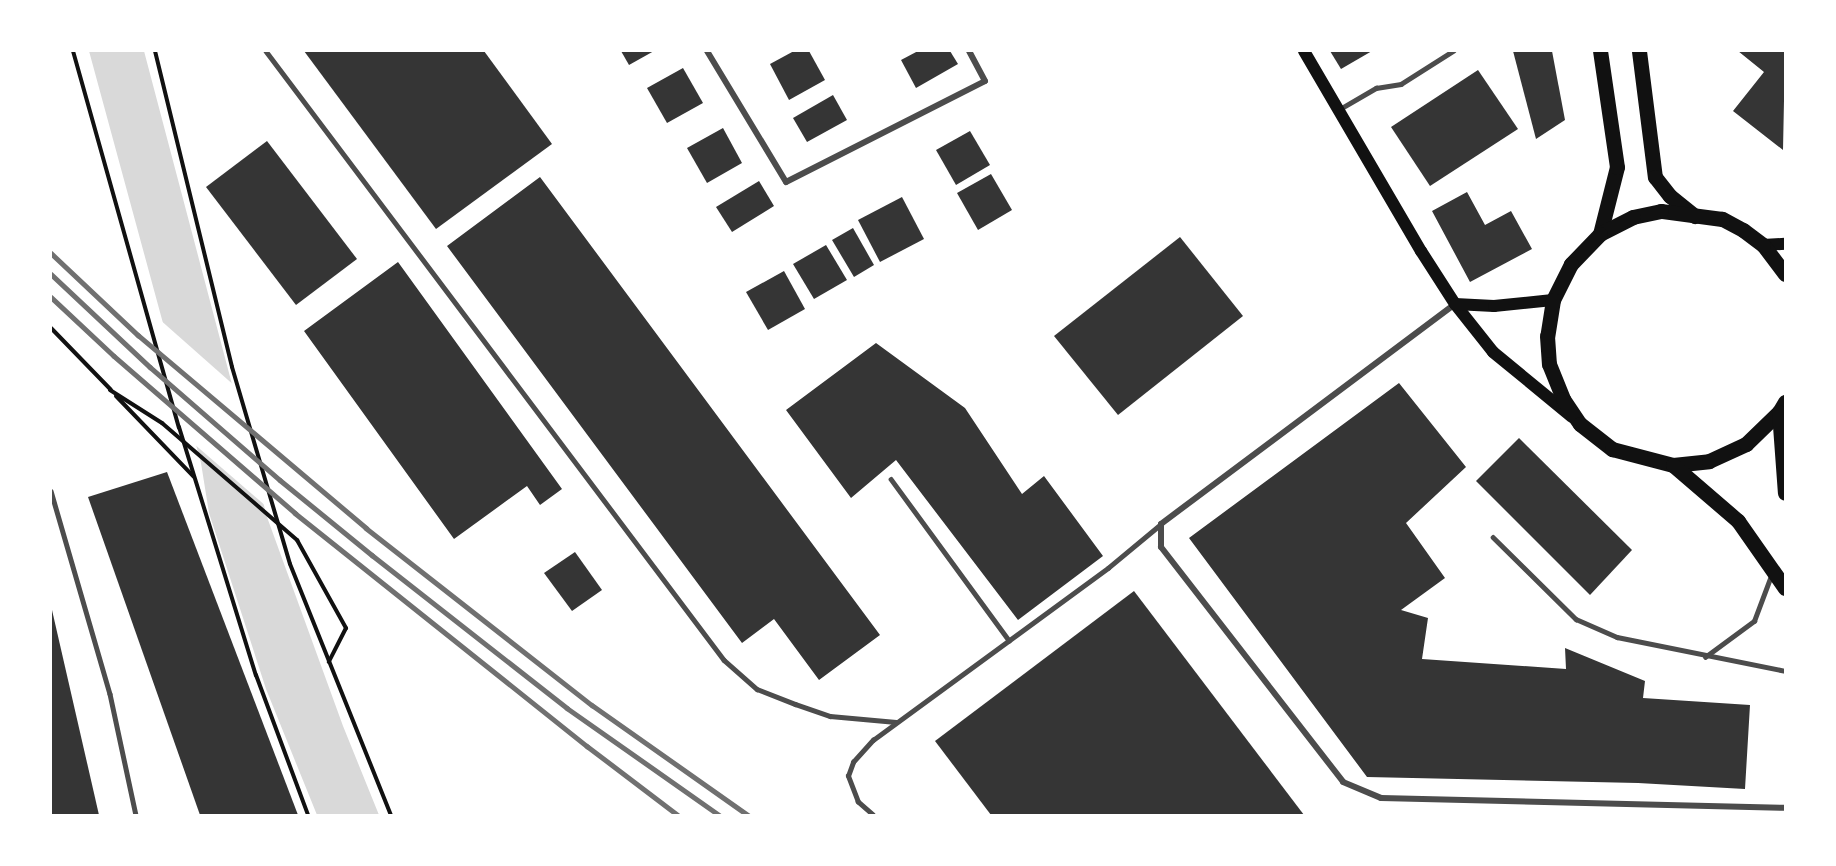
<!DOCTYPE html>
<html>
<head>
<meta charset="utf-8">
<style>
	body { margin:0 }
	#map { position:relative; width:1836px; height:866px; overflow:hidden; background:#fff; font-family:"Source Serif 4",serif }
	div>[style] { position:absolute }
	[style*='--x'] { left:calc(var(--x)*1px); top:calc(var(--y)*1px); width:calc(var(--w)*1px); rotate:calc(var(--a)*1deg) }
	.water>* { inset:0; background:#d9d9d9 }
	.pier>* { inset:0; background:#fff }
	.building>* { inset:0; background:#353535 }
	.path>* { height:4px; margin:-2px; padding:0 2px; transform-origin:2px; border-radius:2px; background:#111 }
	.service>* { height:4.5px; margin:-2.25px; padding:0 2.25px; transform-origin:2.25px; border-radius:2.25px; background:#4c4c4c }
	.minor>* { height:6px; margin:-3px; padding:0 3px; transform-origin:3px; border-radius:3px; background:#4c4c4c }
	.secondary>* { height:12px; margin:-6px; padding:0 6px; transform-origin:6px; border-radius:6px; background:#111 }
	.primary>* { height:15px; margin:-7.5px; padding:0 7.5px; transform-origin:7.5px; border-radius:7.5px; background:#111 }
	.rail>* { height:4.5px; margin:-2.25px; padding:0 2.25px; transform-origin:2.25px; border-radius:2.25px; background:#707070 }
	span { translate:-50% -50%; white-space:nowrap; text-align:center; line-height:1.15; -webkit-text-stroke:6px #fff; paint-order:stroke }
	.frame { position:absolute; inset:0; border:52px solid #fff; pointer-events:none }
</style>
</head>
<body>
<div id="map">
	<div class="water">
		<i style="clip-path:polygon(89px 51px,144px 51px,267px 517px,343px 726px,379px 815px,317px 815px,266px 689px,209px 513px,201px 463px)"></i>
	</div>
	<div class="pier">
		<i style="clip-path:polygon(158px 318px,236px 387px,267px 507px,193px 443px)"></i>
	</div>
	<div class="building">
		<i style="clip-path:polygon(304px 51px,484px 51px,552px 144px,436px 229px)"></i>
		<i style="clip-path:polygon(621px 51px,654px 51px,629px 65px)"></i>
		<i style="clip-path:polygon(794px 51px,809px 51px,825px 80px,789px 100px,770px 64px)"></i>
		<i style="clip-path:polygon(918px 51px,950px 51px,958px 64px,916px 88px,901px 60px)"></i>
		<i style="clip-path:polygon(1330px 51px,1372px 51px,1341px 69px)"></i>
		<i style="clip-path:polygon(1513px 51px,1552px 51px,1565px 120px,1536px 139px)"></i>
		<i style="clip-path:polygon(1738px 51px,1785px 51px,1783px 150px,1733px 111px,1764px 72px)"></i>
		<i style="clip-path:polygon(683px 68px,703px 103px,667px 123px,647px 88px)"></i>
		<i style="clip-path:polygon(1478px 70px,1518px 129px,1430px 186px,1391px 127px)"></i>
		<i style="clip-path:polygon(833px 95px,847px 120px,807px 142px,793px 118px)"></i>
		<i style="clip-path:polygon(723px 128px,742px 163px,707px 183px,687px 148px)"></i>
		<i style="clip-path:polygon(970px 131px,990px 165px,956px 185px,936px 150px)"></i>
		<i style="clip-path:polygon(267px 141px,357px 259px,296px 305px,206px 187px)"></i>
		<i style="clip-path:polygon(991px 174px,1012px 210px,978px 230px,957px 193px)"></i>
		<i style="clip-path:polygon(540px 177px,880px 635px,819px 680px,774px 619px,742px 643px,447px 246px)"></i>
		<i style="clip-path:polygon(759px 181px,774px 206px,732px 232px,716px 207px)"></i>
		<i style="clip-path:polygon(1467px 192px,1485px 225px,1511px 211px,1532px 249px,1470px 282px,1432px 211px)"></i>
		<i style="clip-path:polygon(902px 197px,924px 239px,880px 262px,858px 220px)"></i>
		<i style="clip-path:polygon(853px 228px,874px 265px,854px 277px,832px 240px)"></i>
		<i style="clip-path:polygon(1180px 237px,1243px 316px,1118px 415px,1054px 336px)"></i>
		<i style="clip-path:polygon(826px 245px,847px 280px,814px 299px,793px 264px)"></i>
		<i style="clip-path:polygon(398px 262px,562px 489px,540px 505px,527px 486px,454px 539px,304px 331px)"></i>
		<i style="clip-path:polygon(784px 271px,805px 309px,768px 330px,746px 292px)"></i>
		<i style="clip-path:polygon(876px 343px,965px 408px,1022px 494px,1044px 476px,1103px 556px,1018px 620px,896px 460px,851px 498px,786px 410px)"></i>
		<i style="clip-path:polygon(1399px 383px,1466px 467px,1406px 523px,1445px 578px,1401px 610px,1428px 618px,1422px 659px,1566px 669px,1565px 648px,1645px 681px,1643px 698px,1750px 705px,1745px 789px,1638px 783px,1367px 777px,1189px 538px)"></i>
		<i style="clip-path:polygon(1519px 438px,1632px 550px,1590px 595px,1476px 481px)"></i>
		<i style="clip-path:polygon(167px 472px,298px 815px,200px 815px,88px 497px)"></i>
		<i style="clip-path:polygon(575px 552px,602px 590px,572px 611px,544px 573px)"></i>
		<i style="clip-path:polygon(1134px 591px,1304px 815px,991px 815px,935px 741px)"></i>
		<i style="clip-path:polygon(51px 610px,52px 610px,99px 815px,51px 815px)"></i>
	</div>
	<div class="path">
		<i style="--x:73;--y:51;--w:391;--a:74.3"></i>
		<i style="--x:179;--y:427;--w:260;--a:72.8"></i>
		<i style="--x:256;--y:675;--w:149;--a:69.6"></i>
		<i style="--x:155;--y:51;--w:325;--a:76.3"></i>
		<i style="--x:232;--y:367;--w:205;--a:73.6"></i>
		<i style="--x:290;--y:564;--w:271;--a:68.1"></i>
		<i style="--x:51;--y:328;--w:86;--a:45.9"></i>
		<i style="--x:110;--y:390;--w:62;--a:32.4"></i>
		<i style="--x:162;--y:423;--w:179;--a:40.9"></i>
		<i style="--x:297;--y:540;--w:101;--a:60.9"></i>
		<i style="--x:346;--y:628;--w:38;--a:117"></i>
		<i style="--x:116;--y:396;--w:112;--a:46.1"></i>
	</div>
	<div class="service">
		<i style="--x:266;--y:51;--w:762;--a:53.05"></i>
		<i style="--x:724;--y:660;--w:44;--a:41.3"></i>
		<i style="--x:757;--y:689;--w:41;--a:21.5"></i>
		<i style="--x:795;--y:704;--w:37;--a:19"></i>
		<i style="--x:830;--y:716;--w:66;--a:5.2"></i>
		<i style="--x:1340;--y:109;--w:42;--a:-30.3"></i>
		<i style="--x:1376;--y:88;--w:25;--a:-9"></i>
		<i style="--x:1401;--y:84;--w:62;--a:-32.4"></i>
		<i style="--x:891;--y:479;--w:200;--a:53.8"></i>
		<i style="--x:51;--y:491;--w:211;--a:73.8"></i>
		<i style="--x:110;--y:694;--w:124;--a:77.9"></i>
		<i style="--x:1493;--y:537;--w:117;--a:44.7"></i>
		<i style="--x:1576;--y:619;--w:45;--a:23.7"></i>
		<i style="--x:1617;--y:637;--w:171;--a:11.4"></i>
		<i style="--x:1705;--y:657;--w:61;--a:-36.3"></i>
		<i style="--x:1754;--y:621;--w:51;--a:-69.4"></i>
		<i style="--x:873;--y:815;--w:20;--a:-139"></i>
		<i style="--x:858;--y:802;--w:28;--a:-111"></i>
		<i style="--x:848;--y:776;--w:15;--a:-70"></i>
		<i style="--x:853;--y:762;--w:30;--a:-48"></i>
		<i style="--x:873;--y:740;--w:291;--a:-36.2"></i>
		<i style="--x:1108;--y:568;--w:69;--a:-39.7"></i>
	</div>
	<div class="minor">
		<i style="--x:707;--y:51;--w:153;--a:58.9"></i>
		<i style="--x:786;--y:182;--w:223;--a:-26.9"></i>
		<i style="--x:985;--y:81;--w:34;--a:-118"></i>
		<i style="--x:1455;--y:304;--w:367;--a:143.2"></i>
		<i style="--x:1161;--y:524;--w:23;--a:90"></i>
		<i style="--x:1161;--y:547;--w:297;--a:52.2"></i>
		<i style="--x:1343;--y:782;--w:41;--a:22.8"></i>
		<i style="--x:1381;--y:798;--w:404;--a:1.4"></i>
	</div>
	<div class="secondary">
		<i style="--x:1304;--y:51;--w:232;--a:59.7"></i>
		<i style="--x:1421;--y:251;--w:63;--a:57.3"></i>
		<i style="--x:1455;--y:304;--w:61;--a:51.6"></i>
		<i style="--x:1493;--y:352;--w:102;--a:39.4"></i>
		<i style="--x:1763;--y:245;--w:22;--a:-3"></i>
		<i style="--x:1455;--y:304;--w:39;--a:3"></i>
		<i style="--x:1494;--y:306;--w:59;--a:-5.8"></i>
	</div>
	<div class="primary">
		<i style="--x:1639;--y:51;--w:127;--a:82.8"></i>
		<i style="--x:1655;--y:177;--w:24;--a:52"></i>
		<i style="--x:1670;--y:196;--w:32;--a:39"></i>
		<i style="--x:1600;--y:234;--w:69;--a:-75.8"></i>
		<i style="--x:1617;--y:167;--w:117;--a:-98.3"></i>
		<i style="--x:1785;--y:274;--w:36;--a:-127"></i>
		<i style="--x:1763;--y:245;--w:25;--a:-143"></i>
		<i style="--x:1743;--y:230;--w:24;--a:-152"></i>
		<i style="--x:1722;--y:219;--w:62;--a:-172.5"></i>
		<i style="--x:1661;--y:211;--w:29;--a:168"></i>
		<i style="--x:1633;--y:217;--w:37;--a:153"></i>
		<i style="--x:1600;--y:234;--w:42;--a:134"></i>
		<i style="--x:1571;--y:264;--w:40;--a:116.6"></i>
		<i style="--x:1553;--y:300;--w:36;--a:99"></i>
		<i style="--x:1547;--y:336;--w:28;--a:86"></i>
		<i style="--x:1549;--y:364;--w:38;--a:68"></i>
		<i style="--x:1563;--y:399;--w:30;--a:56"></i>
		<i style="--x:1580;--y:424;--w:41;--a:38"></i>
		<i style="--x:1612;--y:449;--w:63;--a:14.7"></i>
		<i style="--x:1673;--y:465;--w:36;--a:-6"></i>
		<i style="--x:1709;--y:461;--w:41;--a:-24.7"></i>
		<i style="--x:1746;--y:444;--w:46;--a:-44.1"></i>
		<i style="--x:1779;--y:412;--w:12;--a:-59"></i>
		<i style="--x:1779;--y:412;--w:81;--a:85.8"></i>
		<i style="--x:1673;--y:465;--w:86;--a:40.7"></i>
		<i style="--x:1738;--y:521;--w:82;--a:55"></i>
	</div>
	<div class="rail">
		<i style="--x:51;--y:253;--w:120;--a:43.3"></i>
		<i style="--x:138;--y:335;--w:299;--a:40.2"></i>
		<i style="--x:366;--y:528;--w:287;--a:38.1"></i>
		<i style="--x:592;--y:705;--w:191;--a:35.2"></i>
		<i style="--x:51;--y:274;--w:136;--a:43.2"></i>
		<i style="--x:150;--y:367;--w:172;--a:41"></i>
		<i style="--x:280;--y:480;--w:119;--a:39.2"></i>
		<i style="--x:372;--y:555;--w:248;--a:38.1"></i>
		<i style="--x:567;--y:708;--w:186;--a:35.1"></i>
		<i style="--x:51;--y:297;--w:86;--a:43.1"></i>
		<i style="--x:114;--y:356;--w:240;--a:40.9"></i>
		<i style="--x:295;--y:513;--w:374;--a:38.6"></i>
		<i style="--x:587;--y:746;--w:114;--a:37.2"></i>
	</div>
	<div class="frame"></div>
</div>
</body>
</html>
